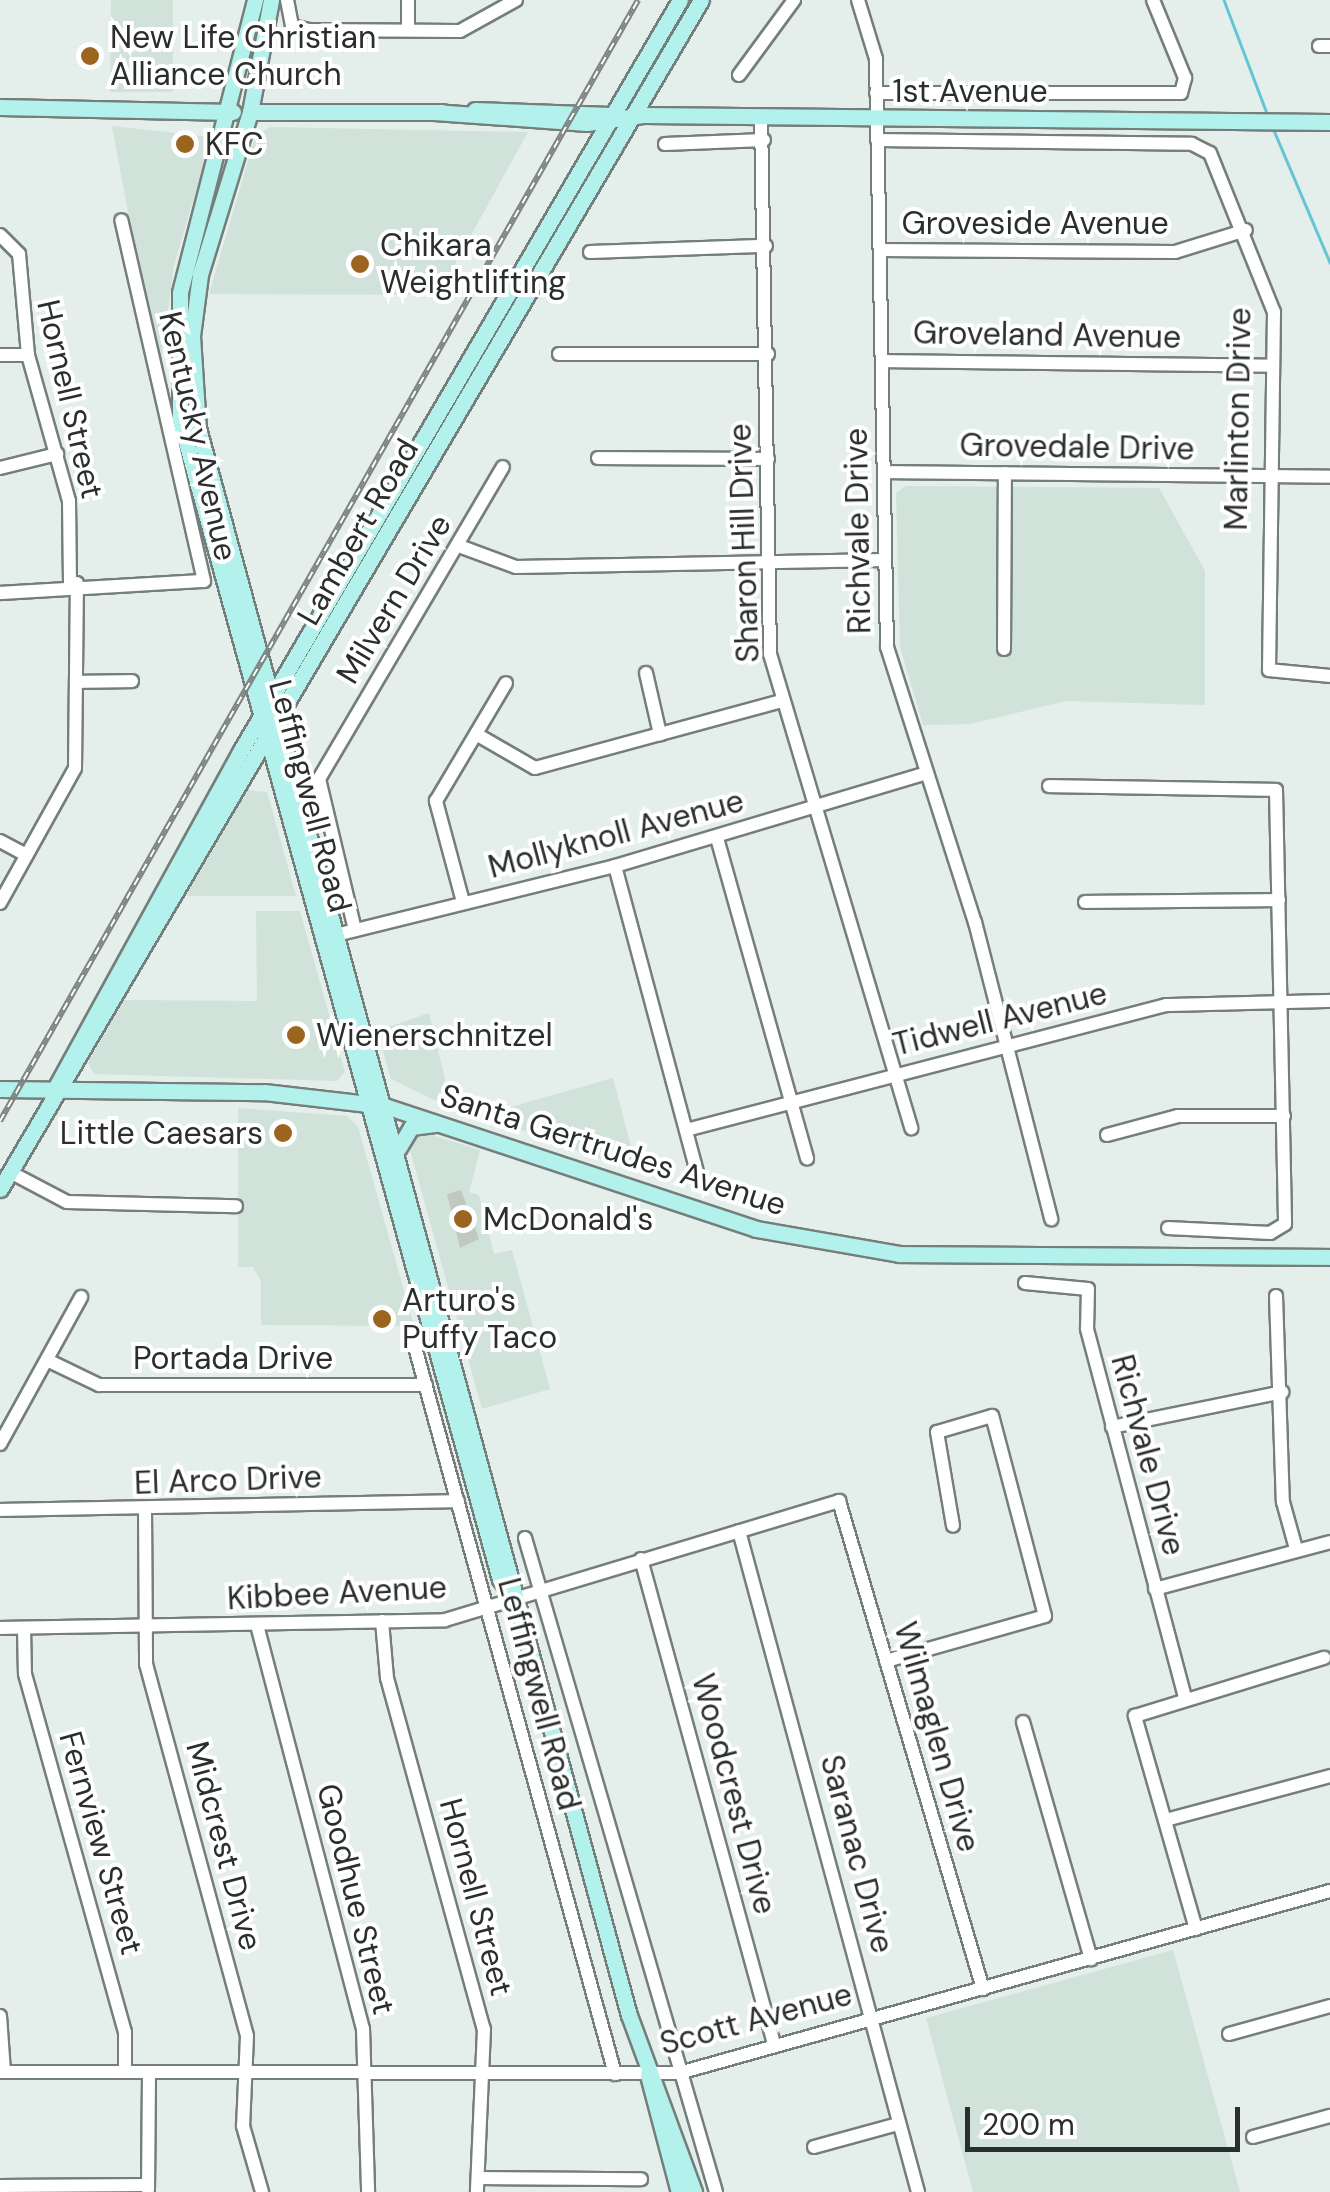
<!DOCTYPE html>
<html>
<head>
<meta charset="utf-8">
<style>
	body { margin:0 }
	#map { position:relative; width:1330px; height:2192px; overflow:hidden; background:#e4eeea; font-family:"DM Sans",sans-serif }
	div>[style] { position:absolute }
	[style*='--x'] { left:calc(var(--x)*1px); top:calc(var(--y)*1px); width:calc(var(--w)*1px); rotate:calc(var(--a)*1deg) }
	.built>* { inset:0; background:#d1e2da }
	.stream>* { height:2.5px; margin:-1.25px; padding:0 1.25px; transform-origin:1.25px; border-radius:1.25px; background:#65c5d5 }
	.building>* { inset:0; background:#c1c8c2 }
	.roads { filter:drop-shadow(2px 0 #757e7a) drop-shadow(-2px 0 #757e7a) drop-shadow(0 2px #757e7a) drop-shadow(0 -2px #757e7a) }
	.minor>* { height:12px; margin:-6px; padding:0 6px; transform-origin:6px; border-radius:6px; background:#fff }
	.major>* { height:15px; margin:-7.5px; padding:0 7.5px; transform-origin:7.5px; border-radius:7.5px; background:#b3f1ec }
	.rail>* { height:6px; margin-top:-3px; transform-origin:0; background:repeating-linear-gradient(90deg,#fff 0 8px,#7d8381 0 16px); box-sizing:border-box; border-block:2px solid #7d8381 }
	.dots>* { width:28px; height:28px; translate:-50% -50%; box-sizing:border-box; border:5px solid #fff; border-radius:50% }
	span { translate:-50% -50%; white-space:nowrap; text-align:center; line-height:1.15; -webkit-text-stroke:8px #fff; paint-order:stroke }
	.poi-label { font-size:32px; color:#2a2e2d }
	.left { translate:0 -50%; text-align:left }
	.right { translate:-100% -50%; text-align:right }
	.street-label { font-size:32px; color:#2a2e2d }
	.scale { position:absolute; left:965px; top:2107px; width:275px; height:45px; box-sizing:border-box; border:5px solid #2a2e2d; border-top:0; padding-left:12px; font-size:30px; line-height:35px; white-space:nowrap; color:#2a2e2d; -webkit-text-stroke:8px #fff; paint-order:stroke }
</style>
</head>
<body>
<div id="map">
	<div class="built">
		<i style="clip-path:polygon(111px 0,173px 0,173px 92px,110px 92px)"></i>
		<i style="clip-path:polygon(112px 126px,212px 137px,174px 265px,159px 378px)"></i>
		<i style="clip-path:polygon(270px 127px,417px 130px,528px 132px,438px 295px,209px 294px,255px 137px)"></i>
		<i style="clip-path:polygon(906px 486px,1159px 488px,1205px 571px,1205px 705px,1066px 701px,971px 724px,923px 725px,900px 647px,896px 493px)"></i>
		<i style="clip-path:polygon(248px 790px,267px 792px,296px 896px,186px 896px)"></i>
		<i style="clip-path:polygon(256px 911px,300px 911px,345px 1072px,337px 1081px,94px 1074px,88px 1063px,124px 1000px,257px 1001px)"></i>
		<i style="clip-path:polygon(429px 1013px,445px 1078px,438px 1102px,391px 1079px,377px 1031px)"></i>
		<i style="clip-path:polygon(613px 1078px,638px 1173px,482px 1115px)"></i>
		<i style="clip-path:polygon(238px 1108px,347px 1116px,358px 1127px,414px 1326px,261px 1325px,261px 1281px,253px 1267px,238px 1267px)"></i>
		<i style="clip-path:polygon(419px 1131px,480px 1150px,469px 1192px,479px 1195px,494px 1254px,512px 1250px,550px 1389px,482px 1409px,408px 1143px)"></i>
		<i style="clip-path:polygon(1173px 1950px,1240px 2192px,973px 2192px,926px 2018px)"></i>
	</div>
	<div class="stream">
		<i style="--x:1224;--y:0;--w:124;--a:69.2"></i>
		<i style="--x:1273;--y:128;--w:146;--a:67"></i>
	</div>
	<div class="building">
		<i style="clip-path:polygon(461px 1190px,479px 1239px,460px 1248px,447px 1194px)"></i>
	</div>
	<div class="roads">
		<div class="minor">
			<i style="--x:287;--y:0;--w:26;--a:79"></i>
			<i style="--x:292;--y:26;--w:18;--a:13"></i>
			<i style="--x:310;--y:30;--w:150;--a:0.4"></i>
			<i style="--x:460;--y:31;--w:64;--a:-29"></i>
			<i style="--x:858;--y:0;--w:62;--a:73"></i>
			<i style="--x:876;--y:59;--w:588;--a:88.93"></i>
			<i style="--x:887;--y:647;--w:289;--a:72.3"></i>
			<i style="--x:975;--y:922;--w:307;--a:75.6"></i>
			<i style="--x:408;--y:30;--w:30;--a:-90"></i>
			<i style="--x:1319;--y:46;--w:11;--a:0"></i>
			<i style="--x:739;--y:75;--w:93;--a:-53.7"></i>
			<i style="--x:876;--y:93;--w:305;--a:0"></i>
			<i style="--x:1181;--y:93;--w:16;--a:-75"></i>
			<i style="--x:1185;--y:78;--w:84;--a:-112.3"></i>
			<i style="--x:761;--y:117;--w:537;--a:89.04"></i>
			<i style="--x:770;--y:654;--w:495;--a:73.4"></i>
			<i style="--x:877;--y:140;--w:315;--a:0.7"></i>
			<i style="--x:1192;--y:144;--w:20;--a:27"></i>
			<i style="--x:1210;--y:153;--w:171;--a:68.1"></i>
			<i style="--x:1274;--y:312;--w:358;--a:90.8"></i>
			<i style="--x:1269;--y:670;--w:61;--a:5.6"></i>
			<i style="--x:665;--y:144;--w:99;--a:-2.3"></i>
			<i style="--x:0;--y:235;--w:27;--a:45"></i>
			<i style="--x:19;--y:254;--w:101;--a:84.9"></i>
			<i style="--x:28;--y:355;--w:152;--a:74.3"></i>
			<i style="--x:69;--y:501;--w:81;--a:89.3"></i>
			<i style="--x:880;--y:250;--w:295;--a:0.4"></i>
			<i style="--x:1175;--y:252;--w:74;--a:-17.2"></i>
			<i style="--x:590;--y:252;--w:176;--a:-2"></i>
			<i style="--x:559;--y:354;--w:209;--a:0"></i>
			<i style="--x:0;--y:355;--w:28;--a:0"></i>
			<i style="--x:882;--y:361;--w:388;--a:0.7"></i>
			<i style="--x:598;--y:458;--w:170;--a:0.3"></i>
			<i style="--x:0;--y:468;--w:59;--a:-13.8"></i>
			<i style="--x:884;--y:472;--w:446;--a:0.6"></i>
			<i style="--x:459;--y:546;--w:61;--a:20.2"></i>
			<i style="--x:516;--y:567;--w:368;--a:-1.1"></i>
			<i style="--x:0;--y:593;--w:204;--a:-3.4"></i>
			<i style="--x:204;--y:581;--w:370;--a:-102.9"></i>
			<i style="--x:1004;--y:649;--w:176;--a:-89.7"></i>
			<i style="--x:646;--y:673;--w:63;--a:77.1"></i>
			<i style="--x:76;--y:682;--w:56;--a:-1"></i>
			<i style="--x:476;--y:734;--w:68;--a:30"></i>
			<i style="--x:535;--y:768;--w:255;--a:-15.2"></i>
			<i style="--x:1049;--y:786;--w:227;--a:1"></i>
			<i style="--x:1276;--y:790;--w:434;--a:88.8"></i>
			<i style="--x:1285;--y:1224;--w:17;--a:149"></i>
			<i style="--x:1270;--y:1233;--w:102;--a:-177.2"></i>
			<i style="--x:717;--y:838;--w:333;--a:74.3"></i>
			<i style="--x:0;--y:841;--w:30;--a:28"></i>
			<i style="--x:615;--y:866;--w:316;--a:75"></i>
			<i style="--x:463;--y:902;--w:105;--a:-105"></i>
			<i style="--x:436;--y:801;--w:137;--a:-59.3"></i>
			<i style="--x:1085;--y:902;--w:194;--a:-0.6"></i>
			<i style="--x:0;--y:903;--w:154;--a:-60.9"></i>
			<i style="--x:75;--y:768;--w:185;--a:-89.4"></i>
			<i style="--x:355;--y:930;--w:155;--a:-103.4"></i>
			<i style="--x:319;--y:779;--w:362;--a:-59.5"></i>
			<i style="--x:328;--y:937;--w:296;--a:-13.9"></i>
			<i style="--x:615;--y:866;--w:322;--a:-16.6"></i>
			<i style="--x:690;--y:1129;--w:492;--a:-14.6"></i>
			<i style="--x:1166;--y:1005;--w:164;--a:-1.4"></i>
			<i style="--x:1107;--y:1135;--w:73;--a:-15"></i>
			<i style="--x:1178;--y:1116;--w:106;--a:0"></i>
			<i style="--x:10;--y:1172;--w:64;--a:27.8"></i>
			<i style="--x:67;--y:1202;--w:169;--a:1.4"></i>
			<i style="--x:1025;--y:1283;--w:63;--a:5.4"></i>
			<i style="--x:1088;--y:1289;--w:40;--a:91.4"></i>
			<i style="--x:1087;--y:1329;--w:381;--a:75.1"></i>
			<i style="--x:1276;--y:1296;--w:206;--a:88.1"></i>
			<i style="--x:1283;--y:1502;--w:49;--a:74.5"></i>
			<i style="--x:410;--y:1329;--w:773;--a:74.61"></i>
			<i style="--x:47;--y:1360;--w:58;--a:25.7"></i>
			<i style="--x:99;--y:1385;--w:327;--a:0"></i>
			<i style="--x:1112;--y:1427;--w:174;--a:-11.6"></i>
			<i style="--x:0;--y:1444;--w:168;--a:-61.1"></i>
			<i style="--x:0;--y:1510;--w:458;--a:-1.1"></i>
			<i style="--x:145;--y:1511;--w:153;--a:89.6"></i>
			<i style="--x:146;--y:1664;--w:385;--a:74.8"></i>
			<i style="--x:247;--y:2036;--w:90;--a:92.5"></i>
			<i style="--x:243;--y:2126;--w:69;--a:73.9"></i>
			<i style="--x:739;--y:1531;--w:685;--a:74.85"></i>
			<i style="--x:525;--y:1538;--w:681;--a:73.72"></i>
			<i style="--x:641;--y:1559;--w:503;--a:74.66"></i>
			<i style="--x:1155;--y:1589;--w:181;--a:-15"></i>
			<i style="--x:382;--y:1621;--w:57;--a:85"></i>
			<i style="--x:387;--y:1678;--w:364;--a:74.6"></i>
			<i style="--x:484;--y:2029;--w:163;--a:92.5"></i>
			<i style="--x:257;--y:1625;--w:418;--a:75.3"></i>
			<i style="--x:363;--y:2029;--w:163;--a:88.2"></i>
			<i style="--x:0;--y:1628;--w:445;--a:-1"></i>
			<i style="--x:445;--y:1620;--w:412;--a:-16.8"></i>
			<i style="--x:839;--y:1501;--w:509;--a:73.56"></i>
			<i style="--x:24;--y:1628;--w:46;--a:88.8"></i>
			<i style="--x:25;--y:1674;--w:372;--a:74.4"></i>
			<i style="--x:125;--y:2032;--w:40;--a:90"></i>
			<i style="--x:886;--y:1661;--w:165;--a:-15.8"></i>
			<i style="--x:1045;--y:1616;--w:207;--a:-104.8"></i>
			<i style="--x:992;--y:1416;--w:57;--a:163.8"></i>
			<i style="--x:937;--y:1432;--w:95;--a:80.3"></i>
			<i style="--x:1023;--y:1722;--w:247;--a:74"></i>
			<i style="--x:1166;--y:1820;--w:170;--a:-15"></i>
			<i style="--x:1196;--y:1929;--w:222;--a:-106"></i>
			<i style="--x:1135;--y:1716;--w:198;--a:-17.1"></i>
			<i style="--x:0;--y:2016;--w:56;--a:85.9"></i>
			<i style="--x:1229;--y:2034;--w:105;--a:-15.5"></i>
			<i style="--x:0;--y:2072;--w:679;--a:0.08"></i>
			<i style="--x:679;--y:2073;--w:676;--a:-15.62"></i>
			<i style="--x:1253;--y:2137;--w:80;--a:-15.3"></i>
			<i style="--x:814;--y:2147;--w:87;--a:-15.3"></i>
			<i style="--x:478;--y:2178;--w:163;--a:0.4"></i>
			<i style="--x:0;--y:2186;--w:148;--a:-0.4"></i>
			<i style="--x:148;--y:2190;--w:117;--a:-89.5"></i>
		</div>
		<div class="major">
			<i style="--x:255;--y:0;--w:302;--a:104.4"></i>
			<i style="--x:180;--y:293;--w:127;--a:90"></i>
			<i style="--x:180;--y:420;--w:1202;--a:74.57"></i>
			<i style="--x:500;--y:1579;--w:22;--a:54"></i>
			<i style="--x:271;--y:0;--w:114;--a:100.6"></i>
			<i style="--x:250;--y:112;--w:170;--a:107.1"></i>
			<i style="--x:200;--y:275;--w:62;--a:97.5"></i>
			<i style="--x:192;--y:336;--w:92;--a:86.3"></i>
			<i style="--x:198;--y:428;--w:1644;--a:74.81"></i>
			<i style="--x:629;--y:2015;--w:189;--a:69.8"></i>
			<i style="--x:0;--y:107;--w:233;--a:1.2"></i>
			<i style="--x:475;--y:110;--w:135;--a:2.1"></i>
			<i style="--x:250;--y:112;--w:192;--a:0"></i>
			<i style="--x:434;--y:112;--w:153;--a:4.1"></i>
			<i style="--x:587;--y:123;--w:58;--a:-8"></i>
			<i style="--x:644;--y:115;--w:686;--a:0.58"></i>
			<i style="--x:57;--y:1085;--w:380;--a:-61.2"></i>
			<i style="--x:240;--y:752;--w:871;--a:-59.67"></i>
			<i style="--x:0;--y:1089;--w:264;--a:0.7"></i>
			<i style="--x:264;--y:1092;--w:122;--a:6.6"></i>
			<i style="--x:385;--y:1106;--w:391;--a:18.3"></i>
			<i style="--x:756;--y:1229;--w:145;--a:9.9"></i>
			<i style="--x:899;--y:1254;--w:431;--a:0.4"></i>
			<i style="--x:398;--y:1149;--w:26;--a:-59"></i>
			<i style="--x:411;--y:1127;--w:24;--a:-7"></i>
			<i style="--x:0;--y:1189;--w:1380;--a:-59.48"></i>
			<i style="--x:648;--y:2075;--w:121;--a:75.2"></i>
		</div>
	</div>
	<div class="rail">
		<i style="--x:0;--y:1121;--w:1290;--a:-60.35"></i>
	</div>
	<div class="dots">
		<i style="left:90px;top:56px;background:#9b641f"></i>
		<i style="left:185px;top:144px;background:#9b641f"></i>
		<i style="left:360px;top:264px;background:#9b641f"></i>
		<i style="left:296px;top:1035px;background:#9b641f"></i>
		<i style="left:283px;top:1133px;background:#9b641f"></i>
		<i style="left:463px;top:1219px;background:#9b641f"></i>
		<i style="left:382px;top:1319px;background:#9b641f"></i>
	</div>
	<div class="poi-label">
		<span class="left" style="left:110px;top:56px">New Life Christian<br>Alliance Church</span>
		<span class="left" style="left:205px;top:144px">KFC</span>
		<span class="left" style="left:380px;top:264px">Chikara<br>Weightlifting</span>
		<span class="left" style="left:316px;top:1035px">Wienerschnitzel</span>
		<span class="right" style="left:263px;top:1133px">Little Caesars</span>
		<span class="left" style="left:483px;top:1219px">McDonald's</span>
		<span class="left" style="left:402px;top:1319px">Arturo's<br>Puffy Taco</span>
	</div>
	<div class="street-label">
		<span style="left:970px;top:91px">1st Avenue</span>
		<span style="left:1035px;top:223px">Groveside Avenue</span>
		<span style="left:1047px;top:335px;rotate:1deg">Groveland Avenue</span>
		<span style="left:70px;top:399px;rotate:77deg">Hornell Street</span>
		<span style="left:1238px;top:419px;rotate:-89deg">Marlinton Drive</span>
		<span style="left:198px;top:436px;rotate:77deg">Kentucky Avenue</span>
		<span style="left:1077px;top:447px;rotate:1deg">Grovedale Drive</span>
		<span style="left:858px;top:531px;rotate:-91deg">Richvale Drive</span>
		<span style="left:358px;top:532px;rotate:-60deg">Lambert Road</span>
		<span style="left:744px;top:543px;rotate:-92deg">Sharon Hill Drive</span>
		<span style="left:394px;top:599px;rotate:-59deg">Milvern Drive</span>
		<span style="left:310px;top:796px;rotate:75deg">Leffingwell Road</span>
		<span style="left:616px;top:834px;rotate:-15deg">Mollyknoll Avenue</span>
		<span style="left:1000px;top:1019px;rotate:-14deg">Tidwell Avenue</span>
		<span style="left:613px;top:1150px;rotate:18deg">Santa Gertrudes Avenue</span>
		<span style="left:233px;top:1358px">Portada Drive</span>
		<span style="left:1148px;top:1455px;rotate:75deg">Richvale Drive</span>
		<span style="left:228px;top:1480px;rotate:-2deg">El Arco Drive</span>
		<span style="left:337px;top:1593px;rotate:-3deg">Kibbee Avenue</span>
		<span style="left:539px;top:1694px;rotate:75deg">Leffingwell Road</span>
		<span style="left:937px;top:1737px;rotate:74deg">Wilmaglen Drive</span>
		<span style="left:734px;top:1794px;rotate:75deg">Woodcrest Drive</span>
		<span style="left:101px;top:1843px;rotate:74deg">Fernview Street</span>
		<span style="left:224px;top:1846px;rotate:75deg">Midcrest Drive</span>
		<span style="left:857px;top:1854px;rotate:75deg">Saranac Drive</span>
		<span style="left:476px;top:1897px;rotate:75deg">Hornell Street</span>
		<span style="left:356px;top:1899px;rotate:76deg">Goodhue Street</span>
		<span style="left:756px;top:2019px;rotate:-15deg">Scott Avenue</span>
	</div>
	<div class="scale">200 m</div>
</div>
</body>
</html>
